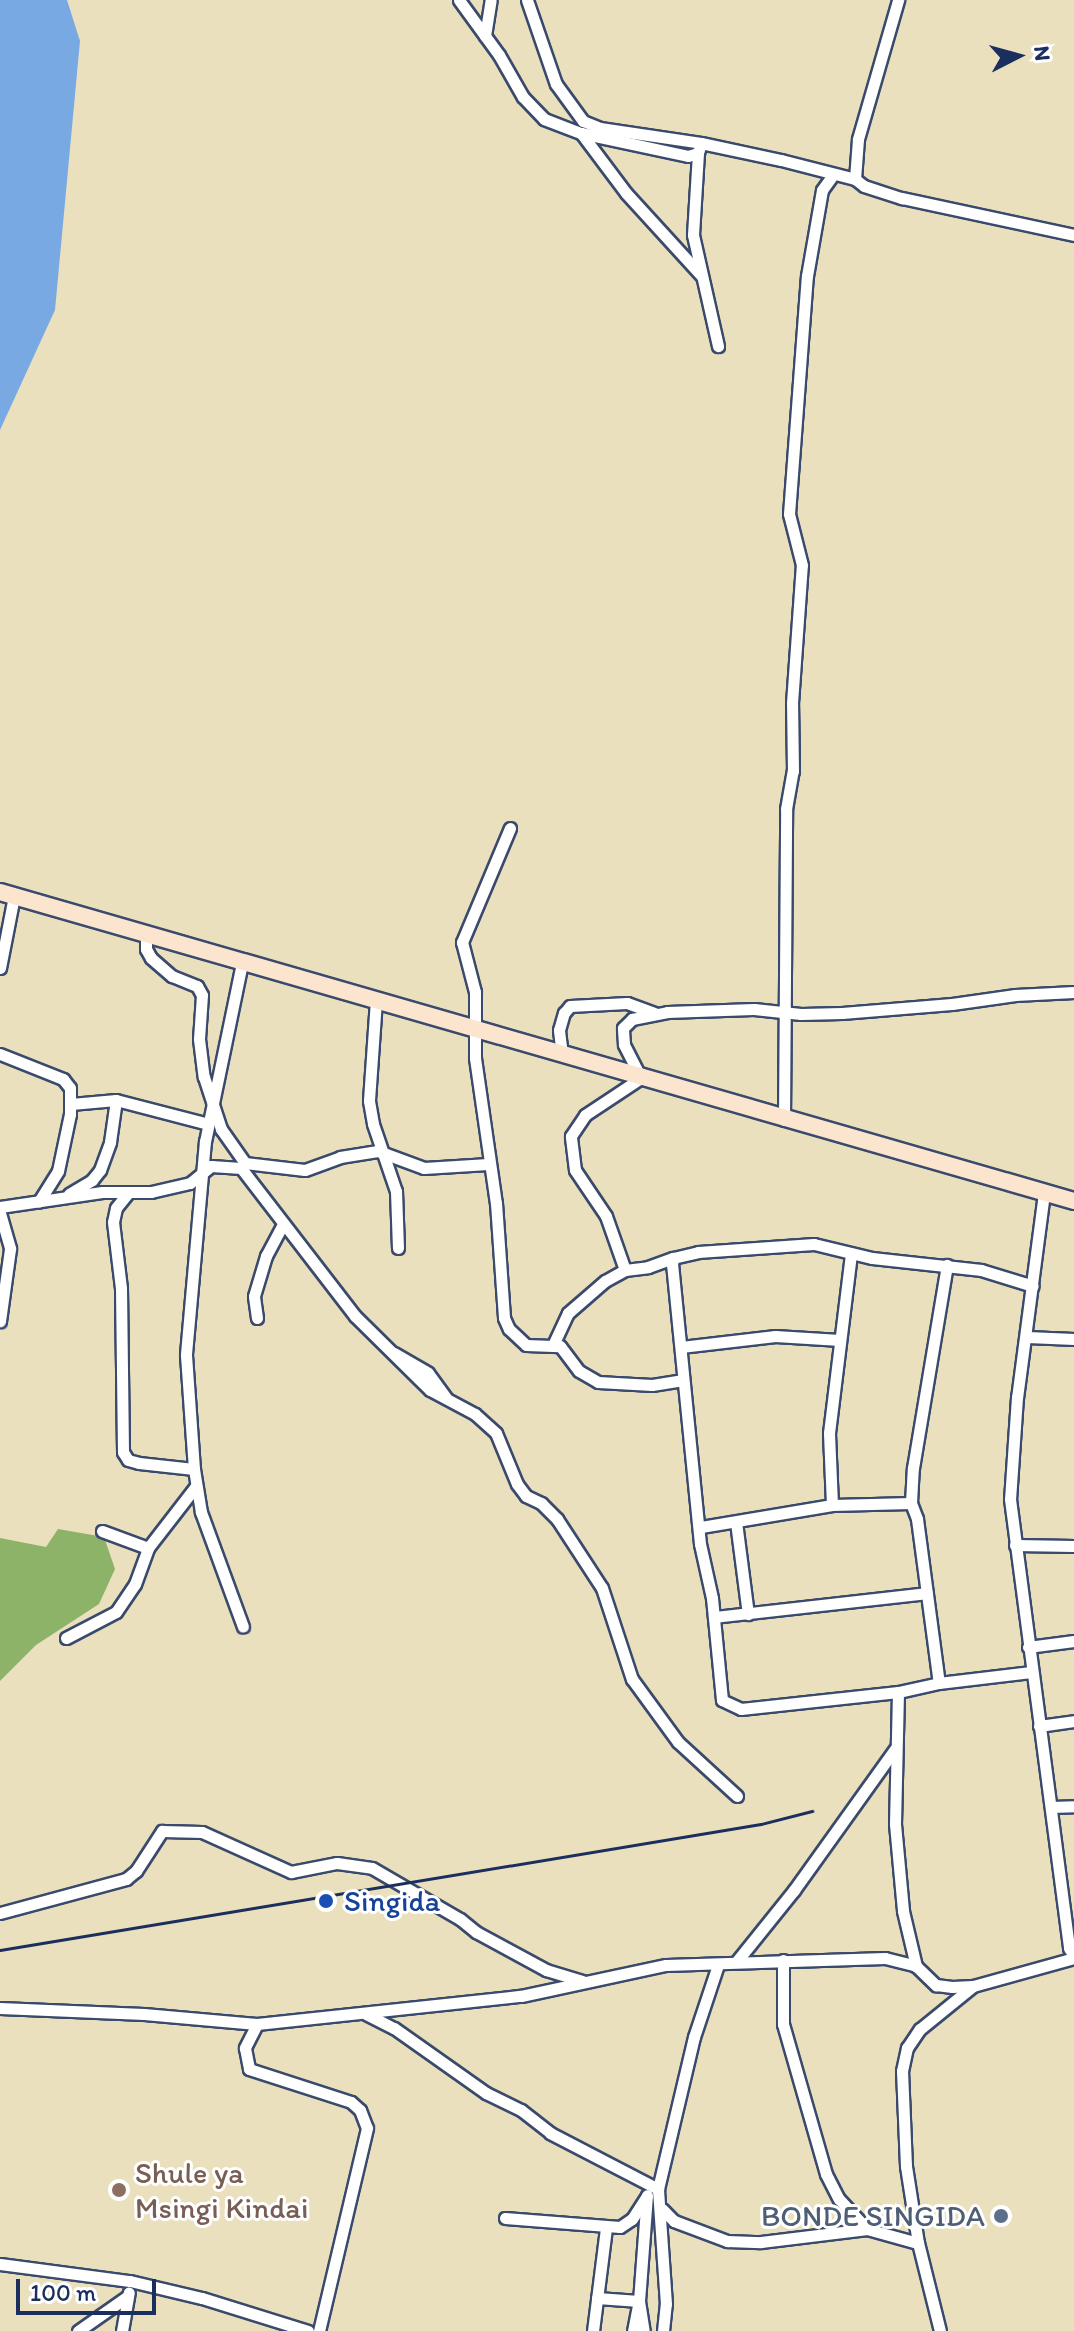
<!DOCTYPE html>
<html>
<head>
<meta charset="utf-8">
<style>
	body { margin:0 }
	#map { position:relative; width:1074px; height:2331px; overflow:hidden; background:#eae0be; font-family:Itim,sans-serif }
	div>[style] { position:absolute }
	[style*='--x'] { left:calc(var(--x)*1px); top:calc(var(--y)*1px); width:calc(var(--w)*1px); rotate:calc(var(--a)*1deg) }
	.forest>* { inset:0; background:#8cb368 }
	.water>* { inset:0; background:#79a9e3 }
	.roads { filter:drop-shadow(2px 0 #3a4a6c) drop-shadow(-2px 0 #3a4a6c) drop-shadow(0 2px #3a4a6c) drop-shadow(0 -2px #3a4a6c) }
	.minor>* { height:11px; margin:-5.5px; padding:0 5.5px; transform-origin:5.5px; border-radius:5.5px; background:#fff }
	.secondary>* { height:16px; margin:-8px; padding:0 8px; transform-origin:8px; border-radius:8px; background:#fbe5cf }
	.rail>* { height:3px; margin:-1.5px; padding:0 1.5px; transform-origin:1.5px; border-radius:1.5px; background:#1b2f5e }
	.dots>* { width:22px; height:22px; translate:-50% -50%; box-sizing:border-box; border:4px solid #fff; border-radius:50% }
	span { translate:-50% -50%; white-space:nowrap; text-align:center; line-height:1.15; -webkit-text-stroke:6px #fff; paint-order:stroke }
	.transit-label { font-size:30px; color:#164399 }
	.left { translate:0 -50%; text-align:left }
	.education-label { font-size:30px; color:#785e54 }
	.service-label { font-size:30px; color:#4e5e75 }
	.right { translate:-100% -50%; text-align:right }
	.north { position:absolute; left:978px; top:16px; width:80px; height:80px; -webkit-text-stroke:6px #fff; paint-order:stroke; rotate:84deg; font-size:22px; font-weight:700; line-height:32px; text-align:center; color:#1b2f5e }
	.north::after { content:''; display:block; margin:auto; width:28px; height:36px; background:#1b2f5e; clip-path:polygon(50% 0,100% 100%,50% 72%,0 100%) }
	.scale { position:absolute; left:16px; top:2279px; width:140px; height:36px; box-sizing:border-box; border:4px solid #1b2f5e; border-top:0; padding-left:10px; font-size:24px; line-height:28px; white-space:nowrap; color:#1b2f5e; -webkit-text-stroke:6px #fff; paint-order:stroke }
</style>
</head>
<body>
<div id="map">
	<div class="forest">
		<i style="clip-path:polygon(58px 1529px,104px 1537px,115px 1569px,99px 1604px,36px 1645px,0 1681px,0 1538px,46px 1547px)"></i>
	</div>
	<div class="water">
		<i style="clip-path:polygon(0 0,67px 0,80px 41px,55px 310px,0 430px)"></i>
	</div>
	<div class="roads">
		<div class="minor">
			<i style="--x:459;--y:0;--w:68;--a:54"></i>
			<i style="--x:499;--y:55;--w:48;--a:60.3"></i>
			<i style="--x:523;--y:97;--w:30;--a:46"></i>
			<i style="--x:544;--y:119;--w:40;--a:21"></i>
			<i style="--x:581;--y:133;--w:109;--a:12.1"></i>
			<i style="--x:688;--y:156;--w:10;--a:-17"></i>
			<i style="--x:698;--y:153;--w:10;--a:-73"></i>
			<i style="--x:527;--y:0;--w:89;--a:71"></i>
			<i style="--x:556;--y:84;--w:46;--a:53.9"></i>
			<i style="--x:583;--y:121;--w:18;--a:22"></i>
			<i style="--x:600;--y:128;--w:102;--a:8.4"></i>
			<i style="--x:701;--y:143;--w:82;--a:12"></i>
			<i style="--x:781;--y:160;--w:76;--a:14.4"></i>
			<i style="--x:855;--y:179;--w:11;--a:38"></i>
			<i style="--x:864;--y:186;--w:40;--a:18"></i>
			<i style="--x:902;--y:198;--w:176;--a:12.1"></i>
			<i style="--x:485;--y:36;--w:36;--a:-81"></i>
			<i style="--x:581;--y:133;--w:75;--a:53.1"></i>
			<i style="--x:626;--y:193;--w:111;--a:47.6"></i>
			<i style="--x:698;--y:153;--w:82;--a:93.5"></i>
			<i style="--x:693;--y:235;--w:114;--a:77.3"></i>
			<i style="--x:855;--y:179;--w:40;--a:-85.7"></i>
			<i style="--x:858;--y:139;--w:145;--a:-73.9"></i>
			<i style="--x:510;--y:828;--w:124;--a:112.8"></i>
			<i style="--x:462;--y:942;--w:52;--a:75.4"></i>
			<i style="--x:475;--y:992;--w:66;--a:90"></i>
			<i style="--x:475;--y:1058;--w:147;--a:81.8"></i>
			<i style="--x:496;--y:1203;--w:115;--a:86"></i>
			<i style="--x:504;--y:1318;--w:12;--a:66"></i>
			<i style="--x:509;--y:1329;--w:23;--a:43"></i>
			<i style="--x:526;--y:1345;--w:34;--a:2"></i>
			<i style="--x:560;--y:1346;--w:31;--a:53"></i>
			<i style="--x:579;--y:1371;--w:22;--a:30"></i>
			<i style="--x:598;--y:1382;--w:54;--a:3.2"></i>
			<i style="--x:652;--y:1385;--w:30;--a:-9"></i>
			<i style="--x:146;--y:935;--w:14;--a:90"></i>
			<i style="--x:146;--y:949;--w:10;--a:61"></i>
			<i style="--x:151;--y:958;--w:28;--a:41"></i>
			<i style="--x:172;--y:976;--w:27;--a:22"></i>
			<i style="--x:197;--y:986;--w:10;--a:61"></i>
			<i style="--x:202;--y:995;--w:44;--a:93.9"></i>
			<i style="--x:199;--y:1039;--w:38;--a:83"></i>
			<i style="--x:204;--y:1077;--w:55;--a:71.9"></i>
			<i style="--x:221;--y:1129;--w:42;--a:54.8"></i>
			<i style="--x:245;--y:1163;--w:60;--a:6.7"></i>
			<i style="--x:305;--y:1170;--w:37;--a:-20"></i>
			<i style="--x:340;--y:1157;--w:38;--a:-9"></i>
			<i style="--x:378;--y:1151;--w:49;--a:20.3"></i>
			<i style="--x:424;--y:1168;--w:64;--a:-3.6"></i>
			<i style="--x:242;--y:963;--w:182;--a:101.7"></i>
			<i style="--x:205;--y:1141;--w:215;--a:95.1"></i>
			<i style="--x:186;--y:1355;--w:114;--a:86"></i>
			<i style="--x:194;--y:1469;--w:44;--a:80.8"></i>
			<i style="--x:201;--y:1512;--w:122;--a:69.9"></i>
			<i style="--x:0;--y:968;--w:73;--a:-79"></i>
			<i style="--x:376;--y:1000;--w:101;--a:94"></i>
			<i style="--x:369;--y:1101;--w:23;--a:80"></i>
			<i style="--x:373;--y:1124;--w:71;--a:71.1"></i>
			<i style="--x:396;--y:1191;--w:57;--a:88"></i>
			<i style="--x:0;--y:1054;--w:68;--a:21.6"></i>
			<i style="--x:63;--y:1079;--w:11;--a:52"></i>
			<i style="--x:70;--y:1088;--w:26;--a:90"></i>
			<i style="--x:70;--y:1114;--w:58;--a:101.9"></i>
			<i style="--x:58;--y:1171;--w:36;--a:122"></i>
			<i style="--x:562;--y:1055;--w:25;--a:-97"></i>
			<i style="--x:559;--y:1030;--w:18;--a:-74"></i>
			<i style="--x:564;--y:1013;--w:9;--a:-49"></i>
			<i style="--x:570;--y:1006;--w:57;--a:-3"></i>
			<i style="--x:627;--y:1003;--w:29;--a:20"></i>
			<i style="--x:71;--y:1104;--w:45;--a:-5.1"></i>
			<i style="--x:116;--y:1100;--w:95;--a:14.6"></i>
			<i style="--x:784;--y:1120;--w:311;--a:-89.6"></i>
			<i style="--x:786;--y:809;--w:39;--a:-80"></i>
			<i style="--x:793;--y:771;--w:68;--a:-90.8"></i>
			<i style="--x:792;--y:703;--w:138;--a:-85.9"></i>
			<i style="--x:802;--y:565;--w:53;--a:-104.3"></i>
			<i style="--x:789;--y:514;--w:239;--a:-85.7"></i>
			<i style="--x:807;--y:276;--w:87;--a:-80.1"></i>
			<i style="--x:822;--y:190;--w:19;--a:-54"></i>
			<i style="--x:128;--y:1193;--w:19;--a:129"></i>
			<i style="--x:116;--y:1208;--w:14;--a:102"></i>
			<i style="--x:113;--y:1222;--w:66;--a:83.1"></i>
			<i style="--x:121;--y:1288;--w:164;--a:89.3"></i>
			<i style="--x:123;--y:1452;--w:9;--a:58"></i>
			<i style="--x:128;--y:1460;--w:11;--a:15"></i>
			<i style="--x:139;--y:1463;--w:55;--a:6.2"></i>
			<i style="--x:1044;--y:1193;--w:206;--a:97.5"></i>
			<i style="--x:1017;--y:1397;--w:102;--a:93.9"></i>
			<i style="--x:1010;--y:1499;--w:453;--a:82.5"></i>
			<i style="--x:1069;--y:1948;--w:9;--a:58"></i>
			<i style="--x:69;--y:1194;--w:27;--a:-31"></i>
			<i style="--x:92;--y:1180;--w:13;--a:-51"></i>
			<i style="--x:100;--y:1170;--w:30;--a:-70"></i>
			<i style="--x:110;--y:1142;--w:42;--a:-81.9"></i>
			<i style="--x:0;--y:1207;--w:103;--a:-8.4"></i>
			<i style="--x:102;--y:1192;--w:49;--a:0"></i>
			<i style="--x:151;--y:1192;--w:40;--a:-13"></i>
			<i style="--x:190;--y:1183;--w:27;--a:-39"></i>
			<i style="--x:211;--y:1166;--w:30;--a:4"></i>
			<i style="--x:241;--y:1168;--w:187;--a:52.4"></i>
			<i style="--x:355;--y:1316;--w:105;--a:44.6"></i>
			<i style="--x:430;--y:1390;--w:51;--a:28.1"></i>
			<i style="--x:475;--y:1414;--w:28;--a:42"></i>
			<i style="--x:496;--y:1433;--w:55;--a:67.6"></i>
			<i style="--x:517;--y:1484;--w:15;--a:53"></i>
			<i style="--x:526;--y:1496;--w:17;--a:25"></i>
			<i style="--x:541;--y:1503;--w:23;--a:45"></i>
			<i style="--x:557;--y:1519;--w:82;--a:56.9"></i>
			<i style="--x:602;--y:1588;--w:96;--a:71.8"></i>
			<i style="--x:632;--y:1679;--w:78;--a:53.9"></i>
			<i style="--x:678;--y:1742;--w:80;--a:42.5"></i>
			<i style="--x:0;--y:1213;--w:37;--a:74"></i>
			<i style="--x:10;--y:1249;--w:73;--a:97.9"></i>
			<i style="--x:625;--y:1270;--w:57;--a:-109.4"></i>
			<i style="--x:606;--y:1216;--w:55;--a:-124"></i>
			<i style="--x:575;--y:1170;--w:34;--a:-97"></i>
			<i style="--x:571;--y:1136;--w:25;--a:-56"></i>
			<i style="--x:585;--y:1115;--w:67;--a:-33.5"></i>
			<i style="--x:641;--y:1078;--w:38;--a:-117"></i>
			<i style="--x:624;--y:1044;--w:16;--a:-94"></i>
			<i style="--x:623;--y:1028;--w:13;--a:-45"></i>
			<i style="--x:632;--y:1019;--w:36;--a:-11"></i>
			<i style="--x:667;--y:1012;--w:87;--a:-2"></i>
			<i style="--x:754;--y:1009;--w:47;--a:6.1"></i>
			<i style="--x:801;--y:1014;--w:41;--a:-1.4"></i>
			<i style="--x:842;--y:1013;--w:110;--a:-4.7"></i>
			<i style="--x:952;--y:1004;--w:64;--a:-8.1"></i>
			<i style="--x:1015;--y:995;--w:59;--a:-2.9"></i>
			<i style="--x:257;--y:1318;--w:22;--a:-98"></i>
			<i style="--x:254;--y:1296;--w:42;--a:-73.3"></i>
			<i style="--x:266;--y:1256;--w:36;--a:-62"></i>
			<i style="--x:1027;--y:1337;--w:47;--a:2.4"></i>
			<i style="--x:553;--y:1345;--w:35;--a:-65"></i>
			<i style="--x:568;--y:1313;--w:49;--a:-40.9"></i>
			<i style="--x:605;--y:1281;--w:23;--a:-29"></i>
			<i style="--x:625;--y:1270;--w:23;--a:-7"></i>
			<i style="--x:648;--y:1267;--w:27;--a:-20"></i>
			<i style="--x:681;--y:1347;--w:95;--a:-6.7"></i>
			<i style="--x:775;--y:1336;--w:65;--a:3.5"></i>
			<i style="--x:394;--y:1353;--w:39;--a:30"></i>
			<i style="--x:428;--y:1373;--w:31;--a:54"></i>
			<i style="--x:911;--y:1503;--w:35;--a:-87"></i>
			<i style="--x:913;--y:1468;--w:206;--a:-80.5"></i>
			<i style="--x:832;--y:1505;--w:72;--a:-92.4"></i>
			<i style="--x:829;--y:1433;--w:181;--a:-83"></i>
			<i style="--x:736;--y:1522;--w:93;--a:82.6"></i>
			<i style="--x:701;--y:1527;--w:133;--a:-9.5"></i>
			<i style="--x:832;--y:1505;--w:79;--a:-1.5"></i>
			<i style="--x:911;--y:1503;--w:17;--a:69"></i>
			<i style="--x:917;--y:1519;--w:165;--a:82.4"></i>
			<i style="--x:102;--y:1531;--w:49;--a:20.3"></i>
			<i style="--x:1015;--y:1545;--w:59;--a:1"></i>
			<i style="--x:714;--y:1617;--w:214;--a:-6.4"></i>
			<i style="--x:66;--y:1638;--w:56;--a:-27.5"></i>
			<i style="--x:116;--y:1612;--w:34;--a:-56"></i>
			<i style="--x:135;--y:1584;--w:38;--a:-70"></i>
			<i style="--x:148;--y:1548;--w:78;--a:-52.3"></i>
			<i style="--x:1028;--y:1647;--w:46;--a:-7.4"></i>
			<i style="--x:1031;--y:1672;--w:93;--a:173.2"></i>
			<i style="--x:939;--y:1683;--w:42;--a:167.6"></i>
			<i style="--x:898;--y:1692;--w:158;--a:173.8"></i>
			<i style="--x:741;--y:1709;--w:21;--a:-155"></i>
			<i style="--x:722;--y:1700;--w:102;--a:-95.6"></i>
			<i style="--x:712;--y:1598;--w:55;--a:-102.5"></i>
			<i style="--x:700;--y:1544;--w:280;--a:-95.7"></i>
			<i style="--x:672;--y:1265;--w:7;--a:-82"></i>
			<i style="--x:673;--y:1258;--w:26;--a:-13"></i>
			<i style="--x:698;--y:1252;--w:116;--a:-3.9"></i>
			<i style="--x:814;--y:1244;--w:60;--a:13.6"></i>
			<i style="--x:872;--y:1258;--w:110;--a:6.3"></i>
			<i style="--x:981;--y:1270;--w:54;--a:17.1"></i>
			<i style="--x:898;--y:1692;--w:132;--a:91.3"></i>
			<i style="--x:895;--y:1824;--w:87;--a:84.7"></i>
			<i style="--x:903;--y:1911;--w:57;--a:76.7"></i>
			<i style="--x:916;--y:1966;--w:28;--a:44"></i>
			<i style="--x:936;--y:1985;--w:16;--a:7"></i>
			<i style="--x:952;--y:1987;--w:21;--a:-3"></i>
			<i style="--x:973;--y:1986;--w:105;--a:-15.5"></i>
			<i style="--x:1039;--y:1726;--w:35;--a:-8"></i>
			<i style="--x:1051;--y:1807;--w:23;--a:-2"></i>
			<i style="--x:0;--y:1913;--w:131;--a:-15.1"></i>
			<i style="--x:126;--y:1879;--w:13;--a:-39"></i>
			<i style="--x:136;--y:1871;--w:48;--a:-57"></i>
			<i style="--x:162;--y:1831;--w:40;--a:1.4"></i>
			<i style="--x:202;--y:1832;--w:98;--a:24.2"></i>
			<i style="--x:291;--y:1872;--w:47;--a:-11.1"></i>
			<i style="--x:337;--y:1863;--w:35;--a:8"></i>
			<i style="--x:372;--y:1868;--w:102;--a:30.1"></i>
			<i style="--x:460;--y:1919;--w:21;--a:39"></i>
			<i style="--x:476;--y:1932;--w:80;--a:28.5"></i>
			<i style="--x:546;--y:1970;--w:38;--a:17"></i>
			<i style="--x:783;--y:1960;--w:64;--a:90"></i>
			<i style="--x:783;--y:2024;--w:156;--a:74"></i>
			<i style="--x:826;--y:2174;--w:28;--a:63"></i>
			<i style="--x:839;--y:2199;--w:41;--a:47"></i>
			<i style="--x:737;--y:1961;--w:91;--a:-51.2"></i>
			<i style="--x:794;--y:1890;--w:173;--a:-54.4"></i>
			<i style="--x:0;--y:2008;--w:144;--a:2.4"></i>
			<i style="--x:144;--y:2014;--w:113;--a:5.1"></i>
			<i style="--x:257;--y:2024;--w:265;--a:-6.1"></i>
			<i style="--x:521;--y:1996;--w:148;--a:-12.1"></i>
			<i style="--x:666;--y:1965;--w:219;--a:-1.8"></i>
			<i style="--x:885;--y:1958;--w:32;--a:14"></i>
			<i style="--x:366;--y:2014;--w:31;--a:27"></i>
			<i style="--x:394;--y:2028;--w:113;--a:35.2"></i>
			<i style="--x:486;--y:2093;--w:39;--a:26"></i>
			<i style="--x:521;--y:2110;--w:37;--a:38"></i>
			<i style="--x:550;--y:2133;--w:122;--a:27.4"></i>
			<i style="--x:257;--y:2024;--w:27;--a:117"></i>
			<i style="--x:245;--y:2048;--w:21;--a:79"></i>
			<i style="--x:249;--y:2069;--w:107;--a:17.9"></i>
			<i style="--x:351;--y:2102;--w:12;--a:42"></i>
			<i style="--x:360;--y:2110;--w:19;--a:69"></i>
			<i style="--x:367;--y:2128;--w:209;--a:103.3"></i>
			<i style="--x:662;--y:2209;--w:17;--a:45"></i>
			<i style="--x:674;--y:2221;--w:57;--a:20.7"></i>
			<i style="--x:727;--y:2241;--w:34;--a:2"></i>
			<i style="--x:761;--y:2242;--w:107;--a:-7"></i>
			<i style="--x:867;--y:2229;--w:53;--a:15.4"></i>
			<i style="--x:505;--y:2218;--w:115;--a:4.5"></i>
			<i style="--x:620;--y:2227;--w:14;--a:-34"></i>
			<i style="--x:632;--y:2219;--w:27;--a:-57"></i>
			<i style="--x:0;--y:2264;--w:131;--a:7.5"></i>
			<i style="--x:130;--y:2281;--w:74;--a:13.3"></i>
			<i style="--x:202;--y:2298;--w:111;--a:17.3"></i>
			<i style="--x:597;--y:2298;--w:42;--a:4.1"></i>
			<i style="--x:639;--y:2301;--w:30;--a:81"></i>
			<i style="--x:78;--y:2331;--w:61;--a:-35"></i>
			<i style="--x:122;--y:2331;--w:39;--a:-80"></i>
			<i style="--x:593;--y:2331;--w:104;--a:-82.8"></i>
			<i style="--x:633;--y:2331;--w:31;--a:-79"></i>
			<i style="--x:639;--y:2301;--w:106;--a:-85.7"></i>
			<i style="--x:663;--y:2331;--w:27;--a:-84"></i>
			<i style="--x:666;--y:2304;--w:115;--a:-94"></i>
			<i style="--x:658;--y:2189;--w:156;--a:-76.7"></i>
			<i style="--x:694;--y:2037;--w:76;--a:-71.6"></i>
			<i style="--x:940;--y:2331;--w:91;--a:-104"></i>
			<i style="--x:918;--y:2243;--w:78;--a:-98.9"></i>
			<i style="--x:906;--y:2166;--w:95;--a:-92.4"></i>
			<i style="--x:902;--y:2071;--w:24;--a:-78"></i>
			<i style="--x:907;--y:2048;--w:23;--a:-56"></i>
			<i style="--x:920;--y:2029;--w:68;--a:-39.1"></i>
		</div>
		<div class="secondary">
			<i style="--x:0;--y:892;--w:1118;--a:16.05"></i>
		</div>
	</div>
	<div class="rail">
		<i style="--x:0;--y:1950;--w:771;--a:-9.4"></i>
		<i style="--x:761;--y:1824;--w:53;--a:-14.3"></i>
	</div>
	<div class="dots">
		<i style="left:326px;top:1901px;background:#1a4fb4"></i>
		<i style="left:119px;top:2190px;background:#8d6e63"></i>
		<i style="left:1001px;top:2216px;background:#5c6f8a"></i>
	</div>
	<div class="transit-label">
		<span class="left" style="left:344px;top:1901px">Singida</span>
	</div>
	<div class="education-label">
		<span class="left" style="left:135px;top:2190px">Shule ya<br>Msingi Kindai</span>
	</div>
	<div class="service-label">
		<span class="right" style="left:985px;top:2216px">BONDE SINGIDA</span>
	</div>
	<div class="north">N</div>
	<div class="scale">100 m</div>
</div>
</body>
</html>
